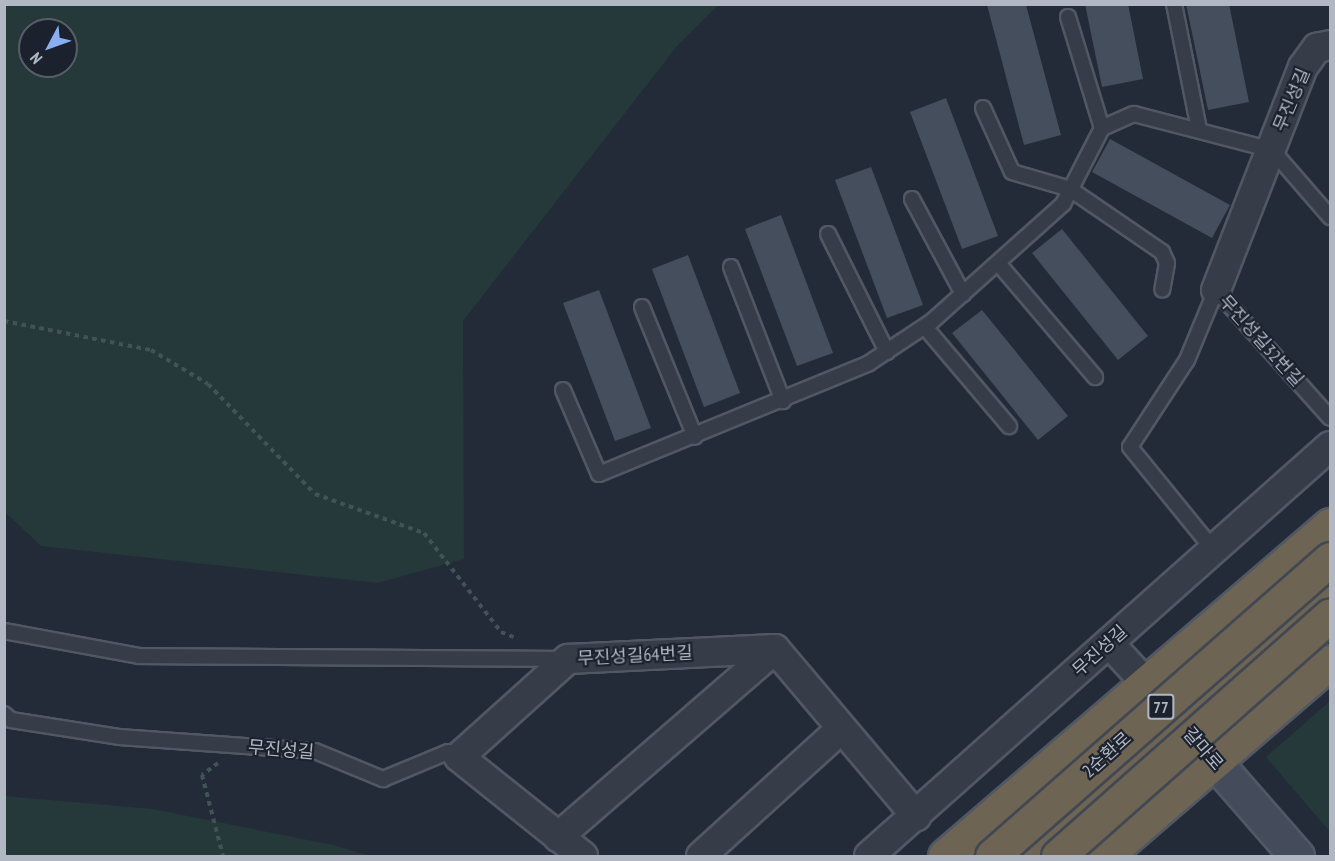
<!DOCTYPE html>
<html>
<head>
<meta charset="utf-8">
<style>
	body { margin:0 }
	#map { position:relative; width:1335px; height:861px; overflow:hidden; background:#232b38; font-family:"PT Sans Narrow","Noto Sans KR",sans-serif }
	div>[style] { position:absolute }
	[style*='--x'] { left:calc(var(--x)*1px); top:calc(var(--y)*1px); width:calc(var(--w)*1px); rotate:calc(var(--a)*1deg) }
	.green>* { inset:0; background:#25383a }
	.building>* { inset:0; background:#444e5c }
	.path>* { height:4px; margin-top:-2px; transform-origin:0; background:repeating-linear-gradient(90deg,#425356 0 4.5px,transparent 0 9px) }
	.roads { filter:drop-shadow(2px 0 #515863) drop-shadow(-2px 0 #515863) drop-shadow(0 2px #515863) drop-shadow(0 -2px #515863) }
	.lane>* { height:14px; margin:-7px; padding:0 7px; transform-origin:7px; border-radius:7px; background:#363d48 }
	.street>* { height:28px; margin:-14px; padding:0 14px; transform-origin:14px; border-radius:14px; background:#363d48 }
	.secondary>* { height:33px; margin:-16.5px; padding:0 16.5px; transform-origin:16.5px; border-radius:16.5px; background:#444c5b }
	.highway>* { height:33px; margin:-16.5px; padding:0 16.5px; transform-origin:16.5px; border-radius:16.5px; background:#6e6454 }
	.bridges { filter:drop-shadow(2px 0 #414853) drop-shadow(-2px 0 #414853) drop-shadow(0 2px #414853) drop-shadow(0 -2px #414853) }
	.highway-bridge>* { height:33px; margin:-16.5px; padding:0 16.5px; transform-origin:16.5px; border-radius:16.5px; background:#6e6454 }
	span { translate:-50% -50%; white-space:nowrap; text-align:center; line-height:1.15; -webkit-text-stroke:4.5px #1b222d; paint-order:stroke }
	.shield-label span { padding:2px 4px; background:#1b222d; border:2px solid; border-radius:4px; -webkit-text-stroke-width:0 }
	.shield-label { font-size:16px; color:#b1b8c4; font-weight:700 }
	.street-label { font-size:18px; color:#b1b8c4 }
	.frame { position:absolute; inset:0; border:6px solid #b1b8c4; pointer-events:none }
	.north { position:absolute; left:18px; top:18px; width:60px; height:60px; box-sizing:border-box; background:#1b222d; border:2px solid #575e69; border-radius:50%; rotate:229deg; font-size:16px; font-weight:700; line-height:24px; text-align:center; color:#b1b8c4 }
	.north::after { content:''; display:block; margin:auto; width:21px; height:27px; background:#8aaff0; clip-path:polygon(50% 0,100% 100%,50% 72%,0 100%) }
</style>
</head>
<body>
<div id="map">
	<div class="green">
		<i style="clip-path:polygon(evenodd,4px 5px,718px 5px,677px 46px,463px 321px,464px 559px,378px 583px,41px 546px,5px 512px,4px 5px,30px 30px,66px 30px,66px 66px,30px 66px,30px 30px)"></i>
		<i style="clip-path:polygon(1330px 701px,1330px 832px,1266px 757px)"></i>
		<i style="clip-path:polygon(4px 796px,153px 809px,333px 845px,370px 856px,5px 856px)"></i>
	</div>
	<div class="building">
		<i style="clip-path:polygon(1085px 4px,1128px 4px,1143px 79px,1102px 87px)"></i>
		<i style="clip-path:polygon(1186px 4px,1229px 4px,1249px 102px,1208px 110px)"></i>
		<i style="clip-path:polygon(987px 5px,1026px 5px,1061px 135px,1024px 145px)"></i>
		<i style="clip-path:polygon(946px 98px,998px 236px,962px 249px,910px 112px)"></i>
		<i style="clip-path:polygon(1110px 139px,1230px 205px,1212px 238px,1092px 172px)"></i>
		<i style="clip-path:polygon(871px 167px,923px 305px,887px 318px,835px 180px)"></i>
		<i style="clip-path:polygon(781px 215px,833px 353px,797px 366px,745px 229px)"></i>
		<i style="clip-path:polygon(1062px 229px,1148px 336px,1118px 360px,1032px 253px)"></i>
		<i style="clip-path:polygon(688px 255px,740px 393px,704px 407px,652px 269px)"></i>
		<i style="clip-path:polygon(599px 290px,651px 428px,615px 441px,563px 303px)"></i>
		<i style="clip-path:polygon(982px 310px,1068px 416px,1038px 440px,952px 333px)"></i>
	</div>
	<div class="path">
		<i style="--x:4;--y:321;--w:150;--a:11.2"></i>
		<i style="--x:151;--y:350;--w:66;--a:30.8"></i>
		<i style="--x:208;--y:384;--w:153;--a:45.8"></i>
		<i style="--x:315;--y:494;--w:116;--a:19.7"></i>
		<i style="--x:424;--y:533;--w:125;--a:52.1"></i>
		<i style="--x:501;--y:632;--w:18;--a:22"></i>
		<i style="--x:218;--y:763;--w:20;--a:143"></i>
		<i style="--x:202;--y:775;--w:84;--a:75.5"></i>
	</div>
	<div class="roads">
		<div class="lane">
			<i style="--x:1174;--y:4;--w:127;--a:78.7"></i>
			<i style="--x:1068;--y:17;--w:116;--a:73"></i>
			<i style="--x:983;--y:108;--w:70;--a:65.6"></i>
			<i style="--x:1012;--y:172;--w:60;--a:16.3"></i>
			<i style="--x:1070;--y:189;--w:112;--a:34.4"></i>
			<i style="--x:1162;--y:252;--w:12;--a:66"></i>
			<i style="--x:1167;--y:263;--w:27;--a:100"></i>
			<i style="--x:912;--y:199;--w:108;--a:61.8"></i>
			<i style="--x:828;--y:234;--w:132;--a:63.4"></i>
			<i style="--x:998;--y:263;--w:150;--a:49.6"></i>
			<i style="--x:731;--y:267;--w:144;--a:68.8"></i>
			<i style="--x:642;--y:307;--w:140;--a:67.8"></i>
			<i style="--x:925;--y:327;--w:130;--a:49.7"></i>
			<i style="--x:563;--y:390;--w:91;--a:66.8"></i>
			<i style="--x:599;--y:474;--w:292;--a:-22.3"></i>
			<i style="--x:869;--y:363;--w:74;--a:-33.5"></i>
			<i style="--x:931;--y:322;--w:177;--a:-41.8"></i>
			<i style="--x:1063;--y:204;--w:85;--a:-62.8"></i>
			<i style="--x:1102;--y:128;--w:35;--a:-24"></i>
			<i style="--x:1134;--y:114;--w:143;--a:14.6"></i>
			<i style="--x:1272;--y:150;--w:89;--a:49.1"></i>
			<i style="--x:1212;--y:548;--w:130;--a:-129.1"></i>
			<i style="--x:1130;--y:447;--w:104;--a:-56.8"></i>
			<i style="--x:1187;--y:360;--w:76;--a:-67.5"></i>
			<i style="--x:1216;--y:290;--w:171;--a:48.3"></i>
			<i style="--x:4;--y:631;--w:137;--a:10.5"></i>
			<i style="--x:139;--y:656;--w:424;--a:0.4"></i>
			<i style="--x:4;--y:714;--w:9;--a:41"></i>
			<i style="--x:11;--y:720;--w:109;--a:8.9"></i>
			<i style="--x:119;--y:737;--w:196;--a:4.1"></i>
			<i style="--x:315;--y:751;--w:74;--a:22.4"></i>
			<i style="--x:383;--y:779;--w:70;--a:-22.6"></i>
			<i style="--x:448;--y:752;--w:12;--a:24"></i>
		</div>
		<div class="street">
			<i style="--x:1216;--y:290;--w:239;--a:-68.7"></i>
			<i style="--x:1303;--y:67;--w:24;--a:-54"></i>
			<i style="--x:1317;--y:48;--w:13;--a:-13"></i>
			<i style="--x:1109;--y:643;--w:52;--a:47.4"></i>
			<i style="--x:558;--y:837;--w:287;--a:-40.9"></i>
			<i style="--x:583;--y:856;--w:159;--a:-141.4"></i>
			<i style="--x:459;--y:757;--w:147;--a:-42"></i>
			<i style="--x:568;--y:659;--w:207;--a:-2.8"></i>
			<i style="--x:775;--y:649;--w:219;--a:49.8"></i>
			<i style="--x:701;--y:856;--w:188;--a:-42.2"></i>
			<i style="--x:869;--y:856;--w:617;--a:-41.65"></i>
		</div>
		<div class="secondary">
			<i style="--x:1173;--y:714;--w:189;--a:48.9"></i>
		</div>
		<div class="highway">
			<i style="--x:945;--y:856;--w:508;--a:-40.69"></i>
			<i style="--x:1027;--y:856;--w:410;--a:-42.3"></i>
			<i style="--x:1105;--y:856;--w:297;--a:-40.8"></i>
		</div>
	</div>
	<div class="bridges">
		<div class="highway-bridge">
			<i style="--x:992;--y:856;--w:450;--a:-41.3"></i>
			<i style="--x:1058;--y:856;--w:363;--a:-41.5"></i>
		</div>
	</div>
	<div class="shield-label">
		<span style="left:1161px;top:707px">77</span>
	</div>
	<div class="street-label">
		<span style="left:1292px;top:100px;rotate:-67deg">무진성길</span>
		<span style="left:1261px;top:341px;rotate:48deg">무진성길32번길</span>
		<span style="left:1100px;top:651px;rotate:-42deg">무진성길</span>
		<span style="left:635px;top:656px;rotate:-3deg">무진성길64번길</span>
		<span style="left:1203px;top:749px;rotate:49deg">갈마로</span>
		<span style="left:281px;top:750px;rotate:5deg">무진성길</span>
		<span style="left:1107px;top:755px;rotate:-42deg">2순환로</span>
	</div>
	<div class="frame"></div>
	<div class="north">N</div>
</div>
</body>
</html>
